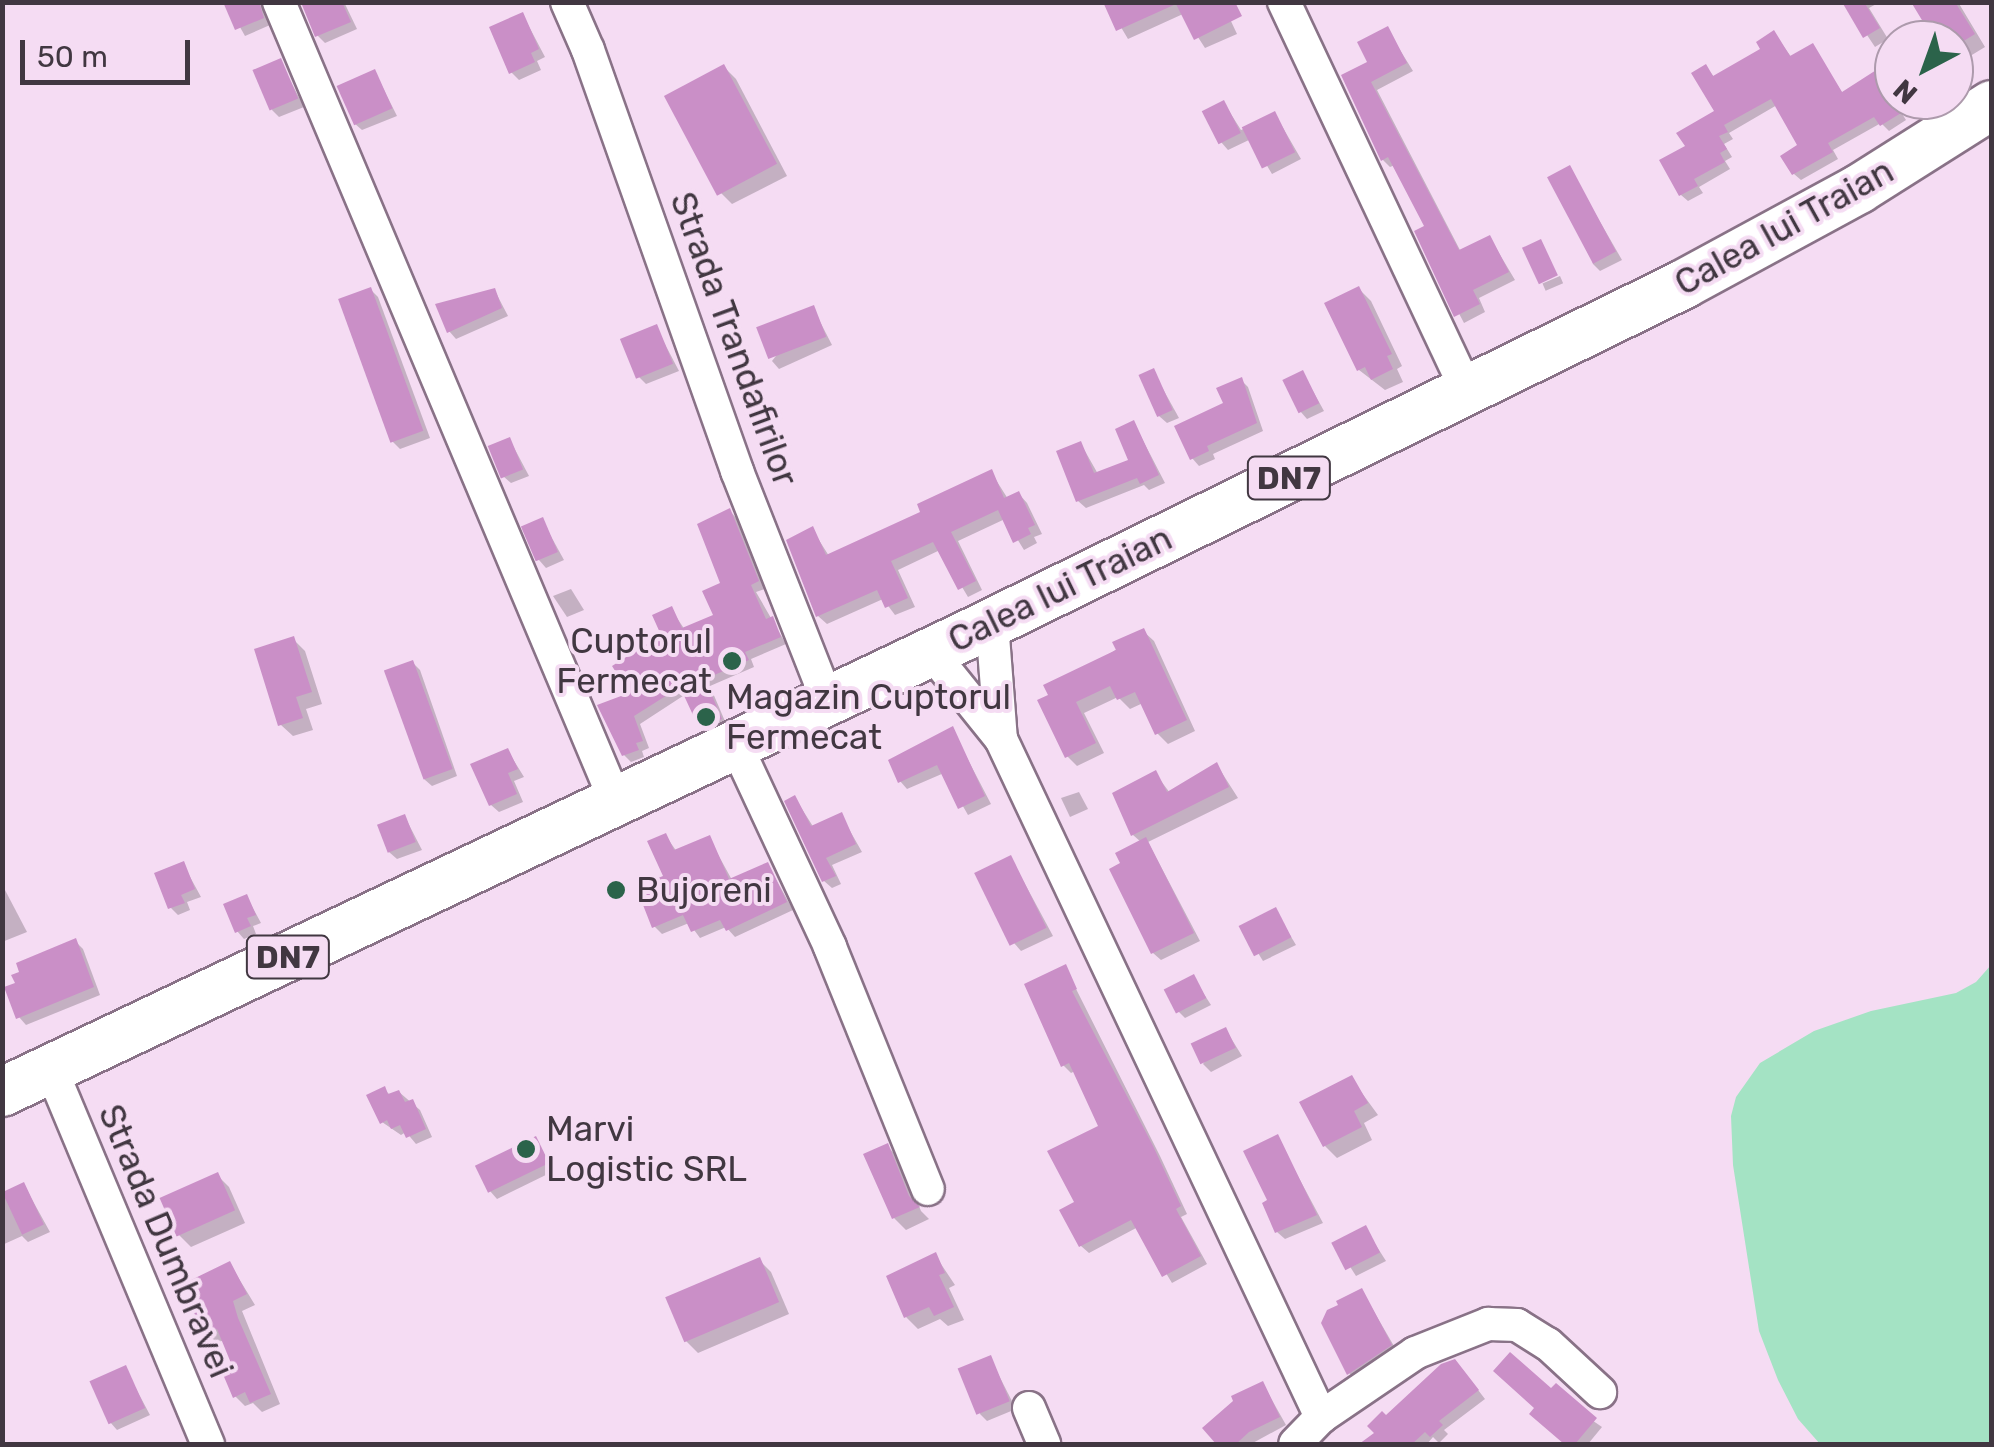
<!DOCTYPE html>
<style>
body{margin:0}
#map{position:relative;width:1994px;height:1447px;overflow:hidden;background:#f5dcf3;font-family:Rubik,sans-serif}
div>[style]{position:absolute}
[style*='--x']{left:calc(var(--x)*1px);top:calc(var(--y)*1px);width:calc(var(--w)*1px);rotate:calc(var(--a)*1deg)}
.green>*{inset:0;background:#a4e3c4}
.shadow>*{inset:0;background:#0003;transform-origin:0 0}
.building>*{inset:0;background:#ca8fc7;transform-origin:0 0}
.roads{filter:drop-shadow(2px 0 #897287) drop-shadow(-2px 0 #897287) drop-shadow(0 2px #897287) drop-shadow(0 -2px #897287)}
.minor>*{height:32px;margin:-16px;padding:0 16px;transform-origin:16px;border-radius:16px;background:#fff}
.highway>*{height:48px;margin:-24px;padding:0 24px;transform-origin:24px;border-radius:24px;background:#fff}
.dots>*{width:28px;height:28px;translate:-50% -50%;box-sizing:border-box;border:5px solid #f5dcf3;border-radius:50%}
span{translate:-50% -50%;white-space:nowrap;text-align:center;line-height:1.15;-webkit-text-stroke:8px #f5dcf3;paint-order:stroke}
.shield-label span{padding:2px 8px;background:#f5dcf3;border:2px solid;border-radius:8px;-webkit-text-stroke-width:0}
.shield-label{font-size:32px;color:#413741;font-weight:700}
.street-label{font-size:35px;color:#413741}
.poi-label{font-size:35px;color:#413741}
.right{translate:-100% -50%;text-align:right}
.left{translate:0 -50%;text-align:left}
.frame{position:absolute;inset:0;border:5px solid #413741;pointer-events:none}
.north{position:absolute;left:1874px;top:20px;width:100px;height:100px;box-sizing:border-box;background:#f5dcf3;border:2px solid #ad9aac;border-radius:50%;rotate:221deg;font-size:28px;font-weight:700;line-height:40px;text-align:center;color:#413741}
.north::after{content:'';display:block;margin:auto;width:35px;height:45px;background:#2b634a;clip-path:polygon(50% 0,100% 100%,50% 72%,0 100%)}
.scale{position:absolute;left:20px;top:40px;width:170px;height:45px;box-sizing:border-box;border:5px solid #413741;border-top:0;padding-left:12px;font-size:30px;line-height:35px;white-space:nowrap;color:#413741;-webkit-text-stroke:8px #f5dcf3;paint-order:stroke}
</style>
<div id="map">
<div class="green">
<div style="clip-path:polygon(1991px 965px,1991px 1444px,1820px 1444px,1798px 1419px,1778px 1380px,1759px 1331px,1733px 1165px,1731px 1116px,1736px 1097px,1760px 1063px,1814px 1031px,1871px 1011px,1956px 993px,1976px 982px)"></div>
</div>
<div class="shadow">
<div style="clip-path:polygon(226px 2px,263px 2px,270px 25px,245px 36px)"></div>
<div style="clip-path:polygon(314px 2px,344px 2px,357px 29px,325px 43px,318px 36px)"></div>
<div style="clip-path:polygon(1106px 2px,1222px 2px,1237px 34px,1205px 48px,1183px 14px,1128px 39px)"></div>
<div style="clip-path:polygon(1845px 2px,1880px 2px,1869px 8px,1888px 39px,1875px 47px)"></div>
<div style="clip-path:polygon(1914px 2px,1958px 2px,1985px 47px,1957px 64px,1954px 40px,1937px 40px)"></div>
<div style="clip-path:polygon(523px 15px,545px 57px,537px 61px,541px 70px,519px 80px,511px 72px)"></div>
<div style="clip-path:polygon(1387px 29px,1413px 71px,1377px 90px,1461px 252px,1490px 238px,1515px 280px,1479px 298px,1485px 312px,1464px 323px,1417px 233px,1427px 227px,1395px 165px,1390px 167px,1383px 160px,1344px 76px,1371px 63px)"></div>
<div style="clip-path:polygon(1774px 33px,1792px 58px,1812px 46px,1843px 94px,1884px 69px,1894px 81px,1894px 100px,1908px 103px,1899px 109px,1906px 120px,1889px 131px,1881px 123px,1833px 150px,1838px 159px,1801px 180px,1794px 174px,1800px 146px,1777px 105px,1729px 133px,1733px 139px,1724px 144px,1732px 157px,1725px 161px,1730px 169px,1699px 187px,1703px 193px,1688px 201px,1681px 195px,1688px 147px,1718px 112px,1706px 67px,1715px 78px,1764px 49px)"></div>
<div style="clip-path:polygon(280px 61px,304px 107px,279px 117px,272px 110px)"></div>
<div style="clip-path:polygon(724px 67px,736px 79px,787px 176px,732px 204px,720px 192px)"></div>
<div style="clip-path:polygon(375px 72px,397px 116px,362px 130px,354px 123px)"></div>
<div style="clip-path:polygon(1224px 103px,1241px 130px,1275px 114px,1301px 159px,1272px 174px,1251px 139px,1228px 150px,1221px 142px)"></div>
<div style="clip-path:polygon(1569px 168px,1622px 260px,1600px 271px,1593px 264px)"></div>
<div style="left:1560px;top:276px;width:8px;height:19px;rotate:67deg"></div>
<div style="clip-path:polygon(1359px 289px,1371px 301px,1402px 366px,1397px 369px,1403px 382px,1385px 390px,1359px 370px)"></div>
<div style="clip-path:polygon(371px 290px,378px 297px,430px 438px,400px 449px,393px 442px)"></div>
<div style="clip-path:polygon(495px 291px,508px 316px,456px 339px,449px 331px)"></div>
<div style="clip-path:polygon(813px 308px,832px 345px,779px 369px,772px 361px)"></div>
<div style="clip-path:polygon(656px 327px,679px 371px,646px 384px,639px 377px)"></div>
<div style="clip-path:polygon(1153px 371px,1179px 418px,1167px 423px,1159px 416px)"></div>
<div style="clip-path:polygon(1303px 373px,1324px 411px,1307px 419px,1300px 411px)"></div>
<div style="clip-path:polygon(1241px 380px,1248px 387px,1263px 431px,1213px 454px,1215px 459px,1199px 466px,1192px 458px)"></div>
<div style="clip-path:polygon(1134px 423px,1165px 483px,1149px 490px,1144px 485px,1086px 508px,1078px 501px,1081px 444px,1098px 474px,1132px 461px)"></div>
<div style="clip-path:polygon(510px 440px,529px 476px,511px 483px,503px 476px)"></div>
<div style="clip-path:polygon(991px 472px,1008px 499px,1019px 494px,1027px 503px,1042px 534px,1034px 537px,1037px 543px,1024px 550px,1005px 519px,958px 541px,982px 590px,968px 597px,940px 550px,898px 570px,915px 607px,895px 615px,883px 599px,827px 624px,818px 616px,812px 529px,829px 556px,924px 513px)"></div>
<div style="clip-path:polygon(730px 511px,737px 519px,765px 589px,756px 592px,786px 644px,751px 659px,754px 667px,710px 686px,727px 726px,708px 734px,686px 694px,640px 724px,649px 748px,642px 751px,644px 757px,631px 762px,624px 755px,632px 694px,665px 635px,671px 609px,685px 630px,716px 616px)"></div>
<div style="clip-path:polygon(542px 520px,564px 560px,546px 568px,539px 560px)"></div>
<div style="clip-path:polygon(571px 589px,584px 610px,567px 617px,553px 596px)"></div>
<div style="clip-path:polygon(1143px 631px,1154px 641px,1195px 731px,1168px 744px,1157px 733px,1143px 703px,1130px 709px,1118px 697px,1084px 713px,1104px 753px,1077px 766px,1067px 756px,1041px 701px)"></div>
<div style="clip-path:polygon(293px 639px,305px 651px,322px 704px,306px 709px,313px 730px,293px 736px,281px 725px)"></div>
<div style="clip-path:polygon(413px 663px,420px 670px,457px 776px,432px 786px,424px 779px)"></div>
<div style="clip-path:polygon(952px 729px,991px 804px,968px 815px,944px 773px,907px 789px,900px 781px)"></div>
<div style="clip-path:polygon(508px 751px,524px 777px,514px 781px,523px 802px,499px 812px,491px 805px)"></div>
<div style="clip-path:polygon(1217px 765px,1238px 798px,1148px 842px,1200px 941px,1161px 960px,1153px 953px,1123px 864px,1141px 842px,1133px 835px,1155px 773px,1170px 793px)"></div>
<div style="clip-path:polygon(1079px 792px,1088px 809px,1070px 817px,1061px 798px)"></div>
<div style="clip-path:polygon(795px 798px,814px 828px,841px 815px,862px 852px,832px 865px,841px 884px,832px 888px,824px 881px)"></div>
<div style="clip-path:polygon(405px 817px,422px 850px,397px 859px,389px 852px)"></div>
<div style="clip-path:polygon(666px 836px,677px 852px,709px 838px,732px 880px,768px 865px,793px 910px,735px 937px,726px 927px,700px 938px,689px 923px,662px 934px,654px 926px,666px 877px)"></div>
<div style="clip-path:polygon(1011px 858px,1053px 936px,1021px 951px,1014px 943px)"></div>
<div style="clip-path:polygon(183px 864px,201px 897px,187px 902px,190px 910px,178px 915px,171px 908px)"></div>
<div style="clip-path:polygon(5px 890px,27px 932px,2px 942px,2px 891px)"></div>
<div style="clip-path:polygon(247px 897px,261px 923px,253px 926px,256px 934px,244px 939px,237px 931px)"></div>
<div style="clip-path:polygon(1275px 910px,1296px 945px,1263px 961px,1242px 927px)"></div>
<div style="clip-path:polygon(75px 941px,83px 949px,100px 995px,26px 1025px,19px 1017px)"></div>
<div style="clip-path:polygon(1065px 967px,1160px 1156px,1187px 1214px,1181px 1217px,1207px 1264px,1172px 1283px,1138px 1227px,1089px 1253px,1081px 1246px,1077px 1203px,1102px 1127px,1075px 1071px,1071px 1073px,1063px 1065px)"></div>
<div style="clip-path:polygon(1193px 977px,1211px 1005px,1185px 1018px,1178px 1011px)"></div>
<div style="clip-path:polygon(1226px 1030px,1242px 1056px,1211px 1072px,1203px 1064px)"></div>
<div style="clip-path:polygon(1351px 1078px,1378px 1115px,1364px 1123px,1372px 1140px,1337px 1158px,1325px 1146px)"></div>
<div style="clip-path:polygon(384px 1089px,391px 1096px,399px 1092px,420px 1110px,432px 1137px,416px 1144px,406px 1132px,401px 1135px,382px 1122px)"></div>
<div style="clip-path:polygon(1277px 1137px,1323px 1223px,1285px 1239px,1277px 1232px,1270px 1202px)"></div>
<div style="clip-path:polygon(535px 1139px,554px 1171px,497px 1199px,490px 1191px)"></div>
<div style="clip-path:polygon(887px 1146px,899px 1158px,921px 1211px,929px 1219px,906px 1230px,894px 1218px)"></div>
<div style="clip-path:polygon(217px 1175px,229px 1187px,245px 1223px,191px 1247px,179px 1235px)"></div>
<div style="clip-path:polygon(24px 1185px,50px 1232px,28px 1242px,22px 1236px,2px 1245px,2px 1195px)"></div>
<div style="clip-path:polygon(1365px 1228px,1386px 1261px,1356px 1276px,1335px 1243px)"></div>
<div style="clip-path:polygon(935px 1255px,955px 1285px,949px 1288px,964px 1320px,948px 1326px,940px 1319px,918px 1329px,906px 1317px)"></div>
<div style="clip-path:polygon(759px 1260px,771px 1272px,789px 1314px,698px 1353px,686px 1341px)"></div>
<div style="clip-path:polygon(230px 1264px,255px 1305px,242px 1311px,280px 1404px,262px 1412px,253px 1403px,245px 1406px,235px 1396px,236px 1369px,224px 1340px,217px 1343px,207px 1333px,206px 1310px)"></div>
<div style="clip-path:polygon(1362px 1291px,1398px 1353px,1357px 1381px,1349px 1373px)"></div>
<div style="clip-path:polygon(990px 1358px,1016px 1409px,987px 1421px,980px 1414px)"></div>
<div style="clip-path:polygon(125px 1368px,150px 1415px,117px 1430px,110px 1422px)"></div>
<div style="clip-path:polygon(1462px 1369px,1485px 1399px,1444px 1430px,1448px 1434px,1439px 1443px,1433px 1437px,1427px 1444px,1362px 1444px,1377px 1433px,1386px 1418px)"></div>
<div style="clip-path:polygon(1263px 1384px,1286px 1425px,1251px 1444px,1220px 1444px,1205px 1429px)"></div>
<div style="clip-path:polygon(1551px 1392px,1602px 1427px,1588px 1444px,1566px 1444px,1540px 1422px)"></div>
</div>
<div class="building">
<div style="clip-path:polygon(223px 2px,259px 2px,264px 18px,235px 30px)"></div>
<div style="clip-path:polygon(308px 2px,342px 2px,351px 22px,315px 37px,302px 5px)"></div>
<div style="clip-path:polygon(1103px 2px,1235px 2px,1242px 16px,1194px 40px,1176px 4px,1116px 31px)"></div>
<div style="clip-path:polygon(1842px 2px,1864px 2px,1880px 28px,1863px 38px)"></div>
<div style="clip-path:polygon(1911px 2px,1955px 2px,1975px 34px,1954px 47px,1954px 40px,1934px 40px)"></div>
<div style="clip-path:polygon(523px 12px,539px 49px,531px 53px,535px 62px,509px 74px,489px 27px)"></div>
<div style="clip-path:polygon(1388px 26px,1407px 63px,1371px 82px,1459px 250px,1490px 235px,1509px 272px,1473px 290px,1480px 304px,1454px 317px,1414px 231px,1424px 226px,1388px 157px,1381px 161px,1341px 75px,1367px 62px,1357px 42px)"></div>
<div style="clip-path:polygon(1774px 30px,1790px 56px,1813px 43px,1842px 92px,1884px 65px,1894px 81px,1894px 101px,1901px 113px,1880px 126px,1874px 117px,1828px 143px,1833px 152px,1792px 175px,1780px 156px,1797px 145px,1771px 99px,1724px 125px,1728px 132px,1719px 136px,1727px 149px,1720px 153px,1725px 162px,1694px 179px,1698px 186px,1679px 196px,1659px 160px,1685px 146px,1676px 133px,1714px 111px,1691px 73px,1706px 64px,1713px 76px,1760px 49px,1756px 42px)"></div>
<div style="left:281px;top:58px;width:44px;height:31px;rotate:67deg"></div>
<div style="left:724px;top:64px;width:113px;height:68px;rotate:62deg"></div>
<div style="left:375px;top:69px;width:43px;height:42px;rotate:66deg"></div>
<div style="left:1224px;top:100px;width:37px;height:25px;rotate:63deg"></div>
<div style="left:1275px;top:111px;width:46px;height:37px;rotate:64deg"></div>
<div style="left:1570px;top:165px;width:98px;height:26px;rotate:62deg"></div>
<div style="left:1541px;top:239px;width:40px;height:21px;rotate:65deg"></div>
<div style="clip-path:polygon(1359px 286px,1392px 354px,1387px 356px,1393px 369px,1371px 380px,1365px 367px,1357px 371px,1324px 303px)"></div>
<div style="left:371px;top:287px;width:153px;height:35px;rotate:70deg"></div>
<div style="clip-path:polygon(495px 288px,502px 308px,447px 333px,435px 304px)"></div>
<div style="left:814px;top:305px;width:34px;height:62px;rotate:69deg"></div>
<div style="left:657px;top:324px;width:43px;height:40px;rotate:68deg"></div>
<div style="left:1154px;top:368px;width:46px;height:17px;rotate:66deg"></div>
<div style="left:1303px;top:370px;width:37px;height:23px;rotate:64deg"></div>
<div style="clip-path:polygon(1242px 377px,1257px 423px,1207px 446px,1209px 451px,1190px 460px,1174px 426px,1223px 403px,1216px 388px)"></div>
<div style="clip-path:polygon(1134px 420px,1159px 475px,1140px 484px,1137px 478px,1076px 502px,1056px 451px,1081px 441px,1094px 473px,1128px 460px,1115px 429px)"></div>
<div style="left:510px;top:437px;width:35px;height:24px;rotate:68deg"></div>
<div style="clip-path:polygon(992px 469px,1004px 498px,1019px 491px,1035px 525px,1028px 528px,1031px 534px,1013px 543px,998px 510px,951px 532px,976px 581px,958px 590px,933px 542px,891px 561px,908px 598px,885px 608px,877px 590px,816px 617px,786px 540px,813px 526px,826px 555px,920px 512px,917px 504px)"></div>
<div style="clip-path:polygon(730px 508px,759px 581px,751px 585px,766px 619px,773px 616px,781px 637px,745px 652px,749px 660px,705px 679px,722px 719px,699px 728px,680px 687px,634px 716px,643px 741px,636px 743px,639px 750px,622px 756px,597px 705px,629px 693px,612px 666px,661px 635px,652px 615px,672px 606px,682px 628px,713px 615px,702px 591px,720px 583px,697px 524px)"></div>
<div style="left:543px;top:517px;width:38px;height:24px;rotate:67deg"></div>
<div style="clip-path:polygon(1144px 628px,1187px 720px,1155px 735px,1135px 692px,1117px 700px,1110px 686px,1076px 702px,1096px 743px,1065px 758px,1037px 700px,1048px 695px,1043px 685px,1116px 650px,1112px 642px)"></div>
<div style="clip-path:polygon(294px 636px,312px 692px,296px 697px,303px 718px,278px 726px,254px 649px)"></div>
<div style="left:413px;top:660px;width:116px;height:31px;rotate:70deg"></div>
<div style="clip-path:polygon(953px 726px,985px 796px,958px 809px,937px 765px,898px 783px,888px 760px)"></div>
<div style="clip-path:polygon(508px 748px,518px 769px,508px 773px,517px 794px,489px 806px,470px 764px)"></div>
<div style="clip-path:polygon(1217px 762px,1229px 787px,1131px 836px,1112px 793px,1156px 770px,1167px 792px)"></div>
<div style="clip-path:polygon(795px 795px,811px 826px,842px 812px,856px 844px,826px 858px,836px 876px,822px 882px,784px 801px)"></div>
<div style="left:405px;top:814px;width:30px;height:30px;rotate:69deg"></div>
<div style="clip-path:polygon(666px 833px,674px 850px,710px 835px,729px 879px,768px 862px,787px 902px,726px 931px,720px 920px,691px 932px,683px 915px,652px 928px,636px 887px,663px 876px,647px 841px)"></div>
<div style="clip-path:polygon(1146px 837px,1194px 933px,1151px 954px,1109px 869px,1120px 863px,1115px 853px)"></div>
<div style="left:1011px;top:855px;width:81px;height:41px;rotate:64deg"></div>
<div style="clip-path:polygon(184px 861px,195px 889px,181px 895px,185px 903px,168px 909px,154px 873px)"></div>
<div style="clip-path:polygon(247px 894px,256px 915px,247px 918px,251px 926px,235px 933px,223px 904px)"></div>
<div style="left:1276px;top:907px;width:34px;height:42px;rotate:63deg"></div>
<div style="clip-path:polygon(76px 938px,94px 987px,16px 1019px,4px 987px,15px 983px,11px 975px,19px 972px,16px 963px)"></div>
<div style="clip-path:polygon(1066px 964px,1077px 989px,1072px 991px,1153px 1146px,1181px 1206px,1176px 1209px,1201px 1256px,1162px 1277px,1131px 1220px,1079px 1247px,1059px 1210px,1074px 1202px,1047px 1151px,1098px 1126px,1069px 1063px,1061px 1067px,1024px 984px)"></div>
<div style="left:1194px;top:974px;width:27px;height:34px;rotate:63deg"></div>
<div style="left:1226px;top:1027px;width:23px;height:39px;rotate:65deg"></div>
<div style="clip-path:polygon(1352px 1075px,1368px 1103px,1354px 1111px,1362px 1127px,1323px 1147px,1299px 1102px)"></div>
<div style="clip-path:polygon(385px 1086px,388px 1094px,399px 1090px,405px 1102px,413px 1099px,426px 1129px,406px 1138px,400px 1125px,391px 1129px,387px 1120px,380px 1124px,366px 1095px)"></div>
<div style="clip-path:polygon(1278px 1134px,1317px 1215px,1275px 1233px,1262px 1203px,1267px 1200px,1243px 1151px)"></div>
<div style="left:536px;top:1136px;width:30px;height:68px;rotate:64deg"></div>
<div style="clip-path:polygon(888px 1143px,909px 1196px,920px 1207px,892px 1219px,863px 1154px)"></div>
<div style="left:218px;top:1172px;width:42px;height:64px;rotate:66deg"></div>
<div style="left:24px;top:1182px;width:47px;height:24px;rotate:65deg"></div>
<div style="left:1366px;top:1225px;width:31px;height:39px;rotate:63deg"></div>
<div style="clip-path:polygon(936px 1252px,945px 1273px,939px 1275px,954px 1307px,934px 1316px,929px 1307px,904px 1318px,886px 1276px)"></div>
<div style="left:760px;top:1257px;width:49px;height:103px;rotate:67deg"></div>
<div style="clip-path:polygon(230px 1261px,247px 1294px,233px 1301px,238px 1318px,271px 1394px,250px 1403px,245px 1392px,233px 1398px,222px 1372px,233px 1368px,217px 1329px,205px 1335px,194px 1313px,203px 1309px,189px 1281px)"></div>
<div style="clip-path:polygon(1362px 1288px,1392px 1345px,1347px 1375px,1321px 1323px,1327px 1310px,1338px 1305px,1336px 1301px)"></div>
<div style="clip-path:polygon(1510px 1352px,1551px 1388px,1556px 1383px,1597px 1418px,1575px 1444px,1564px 1444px,1529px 1414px,1534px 1408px,1493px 1371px)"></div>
<div style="left:991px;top:1355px;width:50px;height:36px;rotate:68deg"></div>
<div style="clip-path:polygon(1455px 1359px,1479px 1390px,1439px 1421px,1443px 1425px,1430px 1437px,1425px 1432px,1412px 1444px,1359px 1444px,1374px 1433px,1367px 1426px,1382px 1411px,1386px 1415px,1441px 1364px)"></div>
<div style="left:126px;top:1365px;width:47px;height:40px;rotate:66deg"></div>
<div style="clip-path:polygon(1263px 1381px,1280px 1417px,1249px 1432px,1236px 1444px,1216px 1444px,1202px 1428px,1233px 1401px,1231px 1396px)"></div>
</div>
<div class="roads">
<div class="minor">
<div style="--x:279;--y:2;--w:868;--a:67.16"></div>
<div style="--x:567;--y:2;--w:52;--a:66.4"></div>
<div style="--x:588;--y:50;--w:447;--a:70.5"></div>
<div style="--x:737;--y:471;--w:248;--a:68.5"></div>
<div style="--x:1284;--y:2;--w:430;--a:64.8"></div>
<div style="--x:992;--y:623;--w:116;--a:85.6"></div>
<div style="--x:931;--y:652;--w:112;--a:51.2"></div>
<div style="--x:1001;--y:739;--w:750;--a:64.73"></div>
<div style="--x:1321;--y:1417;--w:37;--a:134"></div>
<div style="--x:736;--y:745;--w:223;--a:65"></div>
<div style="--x:830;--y:947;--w:261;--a:68"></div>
<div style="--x:51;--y:1069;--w:407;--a:67.3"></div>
<div style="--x:1029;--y:1408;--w:39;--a:67"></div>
<div style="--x:1321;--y:1417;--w:114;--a:-34.2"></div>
<div style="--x:1415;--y:1353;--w:79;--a:-21.7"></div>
<div style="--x:1488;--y:1324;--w:29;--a:2"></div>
<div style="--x:1517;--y:1325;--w:36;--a:32"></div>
<div style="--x:1548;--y:1344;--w:71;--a:42.7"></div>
</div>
<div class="highway">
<div style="--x:2;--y:1092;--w:1066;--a:-25.34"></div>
<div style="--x:965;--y:636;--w:801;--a:-26.08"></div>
<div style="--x:1684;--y:284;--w:199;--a:-28.5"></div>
<div style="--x:1859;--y:189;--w:157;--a:-32.3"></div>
</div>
</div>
<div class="dots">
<div style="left:732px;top:661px;background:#2b634a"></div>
<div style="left:706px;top:717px;background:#2b634a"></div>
<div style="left:616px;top:890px;background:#2b634a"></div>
<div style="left:526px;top:1149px;background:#2b634a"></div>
</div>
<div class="shield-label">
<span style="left:1289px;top:478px">DN7</span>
<span style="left:288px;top:957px">DN7</span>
</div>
<div class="street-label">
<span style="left:1784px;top:227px;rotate:-29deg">Calea lui Traian</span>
<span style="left:734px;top:339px;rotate:70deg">Strada Trandafirilor</span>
<span style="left:1060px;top:589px;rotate:-26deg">Calea lui Traian</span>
<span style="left:166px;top:1241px;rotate:67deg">Strada Dumbravei</span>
</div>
<div class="poi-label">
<span class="right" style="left:712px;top:661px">Cuptorul<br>Fermecat</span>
<span class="left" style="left:726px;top:717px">Magazin Cuptorul<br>Fermecat</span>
<span class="left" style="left:636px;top:890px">Bujoreni</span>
<span class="left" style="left:546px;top:1149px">Marvi<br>Logistic SRL</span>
</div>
<div class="frame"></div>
<div class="north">N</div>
<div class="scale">50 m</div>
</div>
